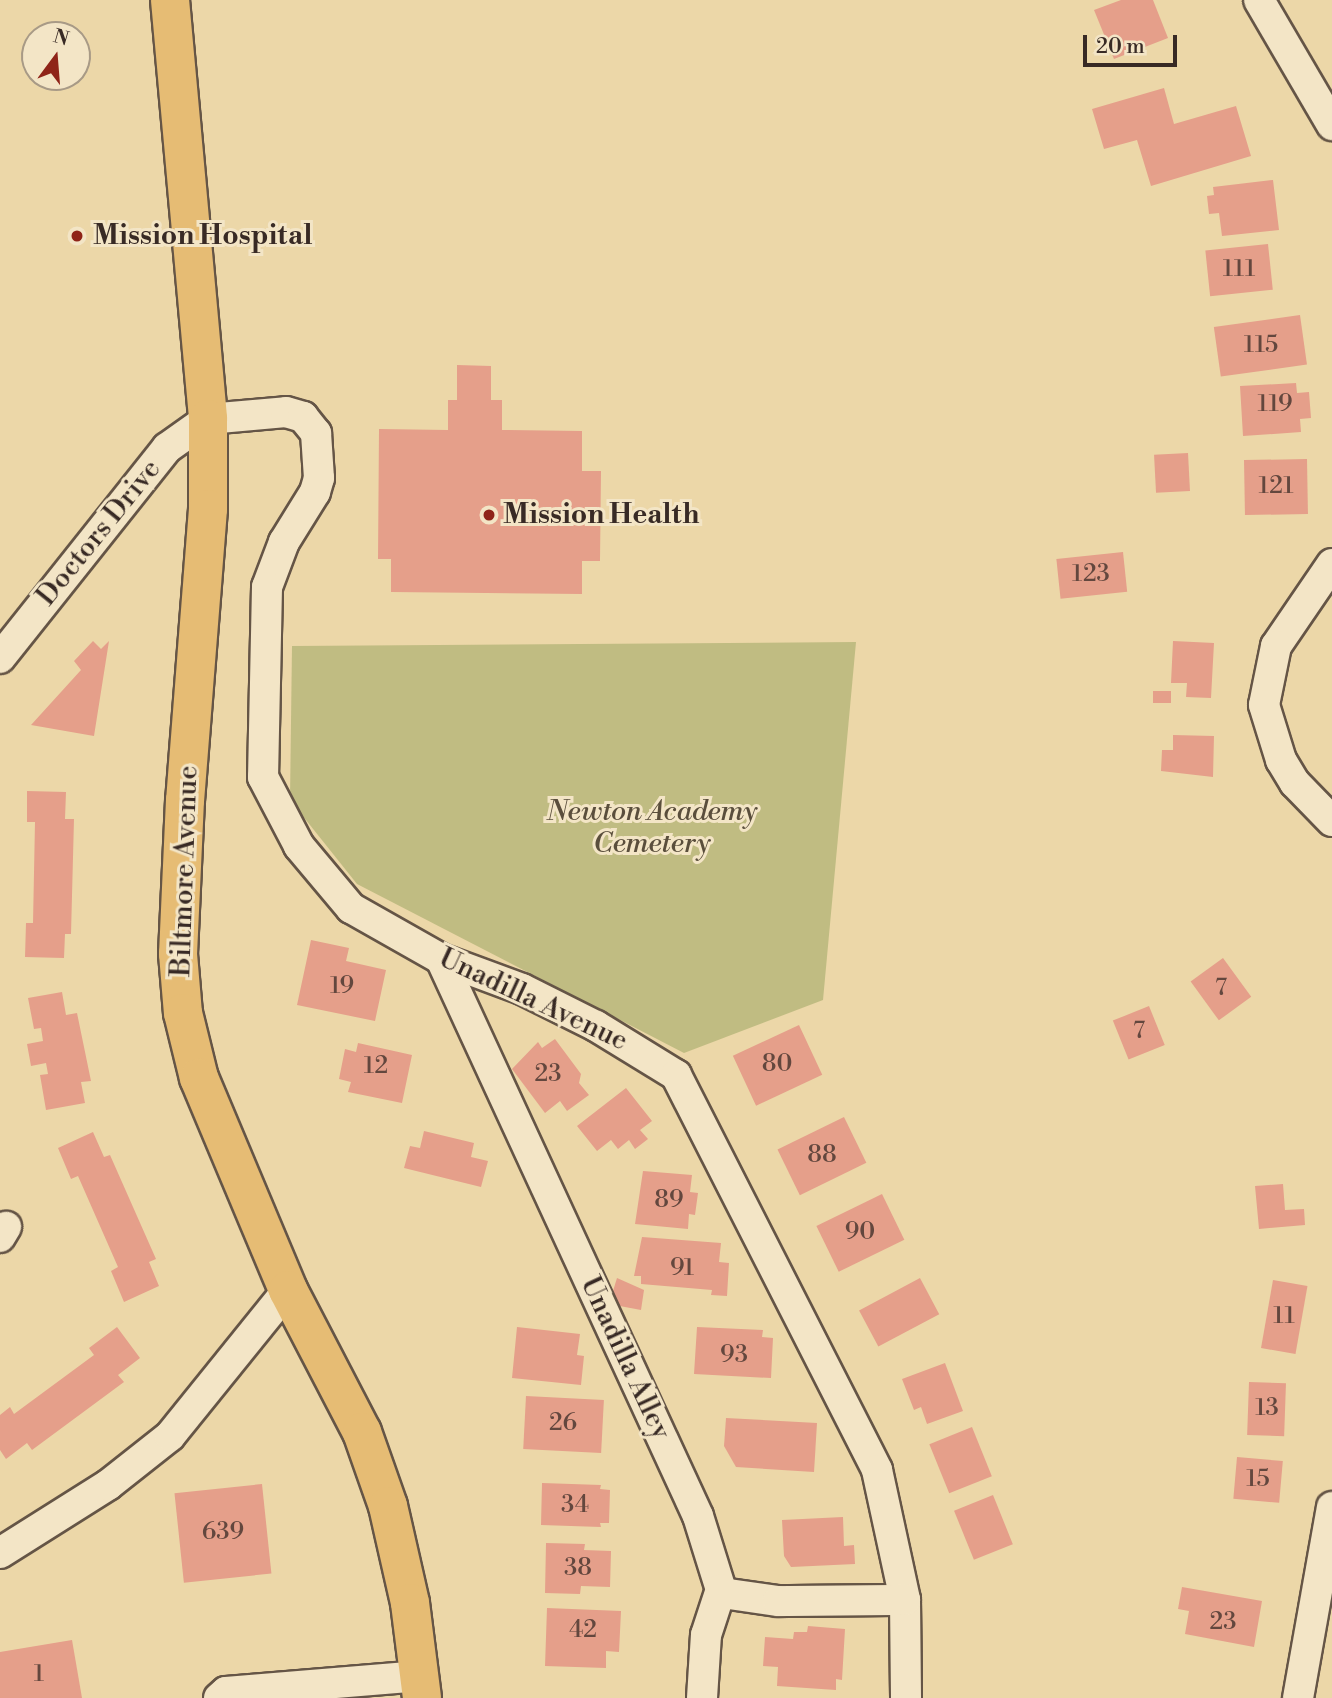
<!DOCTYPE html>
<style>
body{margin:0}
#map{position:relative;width:1332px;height:1698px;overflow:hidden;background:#ecd7a8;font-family:"Libre Bodoni",serif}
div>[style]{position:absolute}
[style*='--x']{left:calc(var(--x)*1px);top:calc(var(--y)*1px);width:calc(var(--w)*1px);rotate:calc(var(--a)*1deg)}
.green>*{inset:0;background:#c0bc82}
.building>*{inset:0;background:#e59f8a;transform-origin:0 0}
.roads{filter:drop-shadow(2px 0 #655546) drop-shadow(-2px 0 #655546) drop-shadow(0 2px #655546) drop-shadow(0 -2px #655546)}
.minor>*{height:30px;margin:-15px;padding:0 15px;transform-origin:15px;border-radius:15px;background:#f3e5c6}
.major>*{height:38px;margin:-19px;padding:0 19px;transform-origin:19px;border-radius:19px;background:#e6bc74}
.dots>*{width:19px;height:19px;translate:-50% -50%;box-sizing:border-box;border:4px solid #f3e5c6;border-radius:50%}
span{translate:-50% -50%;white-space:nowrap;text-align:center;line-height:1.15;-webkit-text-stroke:6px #f3e5c6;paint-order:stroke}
.number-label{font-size:24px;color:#63473e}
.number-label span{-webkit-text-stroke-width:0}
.poi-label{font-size:28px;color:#382a25;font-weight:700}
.left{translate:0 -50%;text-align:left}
.street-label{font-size:28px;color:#382a25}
.park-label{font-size:28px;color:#5a4e3c;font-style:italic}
.north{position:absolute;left:21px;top:21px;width:70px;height:70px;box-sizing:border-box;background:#f3e5c6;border:2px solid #a89a86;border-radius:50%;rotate:16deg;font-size:19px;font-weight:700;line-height:28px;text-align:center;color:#382a25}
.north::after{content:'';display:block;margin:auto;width:24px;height:32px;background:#8f2418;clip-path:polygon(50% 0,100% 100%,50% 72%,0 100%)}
.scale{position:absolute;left:1083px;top:35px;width:94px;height:32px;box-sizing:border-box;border:4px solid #382a25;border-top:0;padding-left:9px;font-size:21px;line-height:24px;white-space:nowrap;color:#382a25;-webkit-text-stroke:5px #f3e5c6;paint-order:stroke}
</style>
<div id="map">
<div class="green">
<div style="clip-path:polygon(856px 642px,823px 1000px,684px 1053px,357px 884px,290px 800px,292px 646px)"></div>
</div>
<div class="building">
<div style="clip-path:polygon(1121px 0,1153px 0,1168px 38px,1114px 59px,1094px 10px)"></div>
<div style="clip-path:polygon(1164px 88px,1174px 124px,1236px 106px,1251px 156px,1151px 186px,1137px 140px,1104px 149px,1092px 109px)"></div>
<div style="clip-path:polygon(1273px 180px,1279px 230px,1222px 236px,1219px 213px,1209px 214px,1207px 196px,1214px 195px,1213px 187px)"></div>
<div style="left:1268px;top:244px;width:46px;height:63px;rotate:84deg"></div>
<div style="left:1300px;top:315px;width:50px;height:87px;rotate:82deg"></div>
<div style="clip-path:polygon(457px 365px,491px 366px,491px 400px,502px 400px,502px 430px,582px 431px,582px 471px,601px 471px,600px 561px,582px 561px,582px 594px,391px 592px,391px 559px,378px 559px,379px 429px,448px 430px,448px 400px,457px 400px)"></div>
<div style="clip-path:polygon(1296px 383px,1297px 393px,1309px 392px,1311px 418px,1300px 419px,1301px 432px,1243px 436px,1240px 386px)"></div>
<div style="left:1188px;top:453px;width:38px;height:34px;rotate:87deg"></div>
<div style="left:1307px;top:459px;width:55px;height:63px;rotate:89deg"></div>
<div style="left:1123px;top:552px;width:40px;height:67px;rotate:84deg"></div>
<div style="clip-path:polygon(93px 641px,101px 649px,109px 641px,94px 736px,31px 725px,81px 670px,74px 661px)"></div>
<div style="clip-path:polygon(1173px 641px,1214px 643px,1211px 698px,1186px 697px,1187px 683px,1171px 683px)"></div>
<div style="left:1153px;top:691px;width:18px;height:12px"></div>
<div style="clip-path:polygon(1173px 735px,1214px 736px,1213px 777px,1161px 771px,1162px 750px,1173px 750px)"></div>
<div style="clip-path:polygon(27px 791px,66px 792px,65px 819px,74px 819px,71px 934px,65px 934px,64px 958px,25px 957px,26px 923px,33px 923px,35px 822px,27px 822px)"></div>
<div style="clip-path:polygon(311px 940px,349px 948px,346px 961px,386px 970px,375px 1021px,297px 1005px)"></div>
<div style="left:1223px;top:958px;width:48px;height:40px;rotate:54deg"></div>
<div style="clip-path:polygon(62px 992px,66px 1015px,77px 1013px,91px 1081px,81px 1082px,85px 1103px,46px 1110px,40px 1075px,48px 1074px,46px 1063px,31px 1066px,27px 1044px,43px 1041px,41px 1028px,34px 1029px,28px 998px)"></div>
<div style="left:1149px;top:1006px;width:42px;height:39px;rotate:68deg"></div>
<div style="left:799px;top:1025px;width:55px;height:73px;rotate:65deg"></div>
<div style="clip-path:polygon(555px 1039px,581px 1074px,579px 1083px,589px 1095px,567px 1111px,560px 1101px,545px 1113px,512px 1069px,538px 1042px,542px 1048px)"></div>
<div style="clip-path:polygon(358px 1043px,412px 1055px,402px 1103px,348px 1092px,351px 1082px,339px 1079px,345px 1049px,356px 1052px)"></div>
<div style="clip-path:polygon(626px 1088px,652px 1121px,640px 1130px,648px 1139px,635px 1149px,629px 1140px,618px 1149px,611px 1140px,597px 1151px,577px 1126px)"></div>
<div style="left:844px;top:1117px;width:51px;height:74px;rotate:64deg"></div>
<div style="clip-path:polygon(424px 1131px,474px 1143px,471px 1157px,488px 1161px,481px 1187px,404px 1168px,410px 1146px,420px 1148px)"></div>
<div style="clip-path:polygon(93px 1132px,104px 1157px,110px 1155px,156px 1259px,149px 1262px,159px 1286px,124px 1302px,111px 1271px,118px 1267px,78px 1176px,71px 1179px,58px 1148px)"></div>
<div style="clip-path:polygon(643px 1171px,692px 1175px,690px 1192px,698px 1193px,695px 1215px,689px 1214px,688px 1229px,635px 1224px)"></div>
<div style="clip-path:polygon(1283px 1184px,1285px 1210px,1304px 1209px,1305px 1225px,1259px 1229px,1255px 1186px)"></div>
<div style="left:882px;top:1194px;width:51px;height:73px;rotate:64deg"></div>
<div style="clip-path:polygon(642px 1237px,721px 1243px,719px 1262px,729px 1263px,727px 1296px,711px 1295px,712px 1290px,641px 1284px,641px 1276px,634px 1276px)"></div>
<div style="clip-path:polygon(617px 1278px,644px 1290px,641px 1310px,609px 1304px)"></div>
<div style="left:920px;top:1278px;width:41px;height:69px;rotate:62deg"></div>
<div style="left:1273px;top:1280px;width:35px;height:69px;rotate:10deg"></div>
<div style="clip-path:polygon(117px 1327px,140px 1358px,118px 1375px,124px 1382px,32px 1450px,27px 1443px,6px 1459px,0 1450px,0 1415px,10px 1407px,14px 1414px,94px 1355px,89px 1348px)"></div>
<div style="clip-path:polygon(517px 1327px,580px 1334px,577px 1355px,584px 1356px,581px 1385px,512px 1378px)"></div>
<div style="clip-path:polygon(697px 1327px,763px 1330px,762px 1337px,773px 1338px,771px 1378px,694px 1374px)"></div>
<div style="clip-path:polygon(945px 1363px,963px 1411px,927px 1424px,921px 1407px,914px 1410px,902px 1379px)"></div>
<div style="left:1249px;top:1382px;width:37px;height:53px;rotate:2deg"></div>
<div style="left:526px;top:1396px;width:78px;height:53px;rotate:3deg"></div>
<div style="clip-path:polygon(726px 1418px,817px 1423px,814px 1472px,736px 1467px,724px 1446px)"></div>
<div style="left:972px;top:1427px;width:53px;height:46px;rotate:68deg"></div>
<div style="left:1237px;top:1457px;width:46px;height:42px;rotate:5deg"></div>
<div style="clip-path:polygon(542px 1483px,601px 1485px,600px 1489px,610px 1490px,609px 1523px,600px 1523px,601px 1527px,541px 1525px)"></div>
<div style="left:262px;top:1484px;width:90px;height:88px;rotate:84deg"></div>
<div style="left:993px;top:1495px;width:53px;height:42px;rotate:68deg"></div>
<div style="clip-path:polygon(843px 1517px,844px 1546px,854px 1545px,855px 1564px,791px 1567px,784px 1556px,782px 1520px)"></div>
<div style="clip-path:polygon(546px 1543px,585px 1544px,584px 1550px,611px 1551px,610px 1587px,581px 1586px,580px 1594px,545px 1593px)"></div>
<div style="clip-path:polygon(1182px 1587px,1262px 1601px,1254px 1647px,1185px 1634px,1189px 1611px,1178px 1609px)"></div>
<div style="clip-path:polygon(547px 1608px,621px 1611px,619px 1652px,606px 1651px,606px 1668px,545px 1666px)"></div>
<div style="clip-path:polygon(808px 1626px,845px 1629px,842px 1680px,836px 1679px,836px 1690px,777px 1686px,778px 1667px,763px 1666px,765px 1637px,793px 1639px,794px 1632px,807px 1632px)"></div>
<div style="clip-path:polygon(72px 1640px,82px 1698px,0 1698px,0 1652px)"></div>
</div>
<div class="roads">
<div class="minor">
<div style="--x:1259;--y:0;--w:145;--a:59.7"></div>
<div style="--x:1332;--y:564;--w:99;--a:124.3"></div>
<div style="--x:1276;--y:646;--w:60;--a:101.5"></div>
<div style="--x:1264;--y:705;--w:58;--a:72.8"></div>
<div style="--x:1281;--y:760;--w:27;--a:59"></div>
<div style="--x:1295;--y:783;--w:53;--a:45.8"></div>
<div style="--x:0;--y:658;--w:268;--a:-51.5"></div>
<div style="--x:167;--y:448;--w:50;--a:-35.3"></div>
<div style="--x:208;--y:419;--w:78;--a:-5.1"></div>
<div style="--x:286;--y:412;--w:18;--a:16"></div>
<div style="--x:303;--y:417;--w:21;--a:51"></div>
<div style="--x:316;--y:433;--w:45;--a:86.2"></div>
<div style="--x:319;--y:478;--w:15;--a:106"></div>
<div style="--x:315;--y:492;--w:59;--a:121.8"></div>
<div style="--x:284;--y:542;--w:48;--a:110.7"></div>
<div style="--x:267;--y:587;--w:190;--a:91.2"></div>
<div style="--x:263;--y:777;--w:78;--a:62.4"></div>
<div style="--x:299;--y:846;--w:81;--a:50"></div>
<div style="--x:351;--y:908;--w:103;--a:29.5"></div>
<div style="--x:441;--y:959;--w:86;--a:20.3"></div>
<div style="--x:522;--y:989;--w:83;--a:26.6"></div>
<div style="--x:596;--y:1026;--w:94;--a:31.5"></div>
<div style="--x:676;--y:1075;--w:443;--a:63"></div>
<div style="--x:877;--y:1470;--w:133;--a:77.8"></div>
<div style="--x:905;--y:1600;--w:98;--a:89.4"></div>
<div style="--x:441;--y:959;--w:613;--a:65.23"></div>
<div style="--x:698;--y:1516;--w:81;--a:72.7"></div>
<div style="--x:722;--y:1593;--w:57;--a:8.1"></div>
<div style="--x:778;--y:1601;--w:127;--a:-0.5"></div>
<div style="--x:0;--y:1237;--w:12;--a:-59"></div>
<div style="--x:0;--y:1553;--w:128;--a:-32.2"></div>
<div style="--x:108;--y:1485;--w:79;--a:-38.3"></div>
<div style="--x:170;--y:1436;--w:188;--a:-51.1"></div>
<div style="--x:219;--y:1698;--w:9;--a:-41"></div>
<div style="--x:226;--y:1692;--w:195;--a:-4.7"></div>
<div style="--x:702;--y:1698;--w:63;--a:-86.4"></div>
<div style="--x:706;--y:1635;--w:48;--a:-71.9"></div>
<div style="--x:1298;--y:1698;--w:194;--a:-79.9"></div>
</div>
<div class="major">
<div style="--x:170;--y:0;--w:421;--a:84.8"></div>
<div style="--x:208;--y:419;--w:90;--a:90"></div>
<div style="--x:208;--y:509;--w:292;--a:94.5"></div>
<div style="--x:185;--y:800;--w:154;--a:92.6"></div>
<div style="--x:178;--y:954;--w:59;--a:85.2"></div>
<div style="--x:183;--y:1013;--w:67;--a:76.2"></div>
<div style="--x:199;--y:1078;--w:230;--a:67.2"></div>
<div style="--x:288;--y:1290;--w:160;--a:62.5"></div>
<div style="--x:362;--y:1432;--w:78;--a:70.6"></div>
<div style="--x:388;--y:1506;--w:99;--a:77.2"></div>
<div style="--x:410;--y:1603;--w:96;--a:82.8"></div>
</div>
</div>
<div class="dots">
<div style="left:77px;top:236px;background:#8f2418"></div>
<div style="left:489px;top:515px;background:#8f2418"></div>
</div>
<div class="number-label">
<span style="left:1239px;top:270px">111</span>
<span style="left:1261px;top:346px">115</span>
<span style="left:1275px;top:405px">119</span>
<span style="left:1276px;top:487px">121</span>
<span style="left:1091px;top:575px">123</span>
<span style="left:342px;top:987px">19</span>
<span style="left:1221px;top:989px">7</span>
<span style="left:1139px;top:1032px">7</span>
<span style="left:777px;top:1065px">80</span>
<span style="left:376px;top:1067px">12</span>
<span style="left:548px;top:1075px">23</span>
<span style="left:822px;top:1156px">88</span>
<span style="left:669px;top:1201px">89</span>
<span style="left:860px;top:1233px">90</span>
<span style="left:682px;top:1269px">91</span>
<span style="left:1284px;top:1317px">11</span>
<span style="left:734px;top:1356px">93</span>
<span style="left:1267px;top:1409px">13</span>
<span style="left:563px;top:1424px">26</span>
<span style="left:1258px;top:1480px">15</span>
<span style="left:575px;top:1506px">34</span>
<span style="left:223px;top:1533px">639</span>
<span style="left:578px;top:1569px">38</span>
<span style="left:1223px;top:1623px">23</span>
<span style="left:583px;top:1631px">42</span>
<span style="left:39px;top:1675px">1</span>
</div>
<div class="poi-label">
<span class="left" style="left:93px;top:236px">Mission Hospital</span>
<span class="left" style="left:503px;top:515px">Mission Health</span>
</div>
<div class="street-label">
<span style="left:99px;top:533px;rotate:-51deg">Doctors Drive</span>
<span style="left:185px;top:871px;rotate:-88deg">Biltmore Avenue</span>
<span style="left:533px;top:1000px;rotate:25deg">Unadilla Avenue</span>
<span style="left:625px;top:1358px;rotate:65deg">Unadilla Alley</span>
</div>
<div class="park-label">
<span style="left:652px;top:828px">Newton Academy<br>Cemetery</span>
</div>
<div class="north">N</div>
<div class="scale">20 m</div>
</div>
